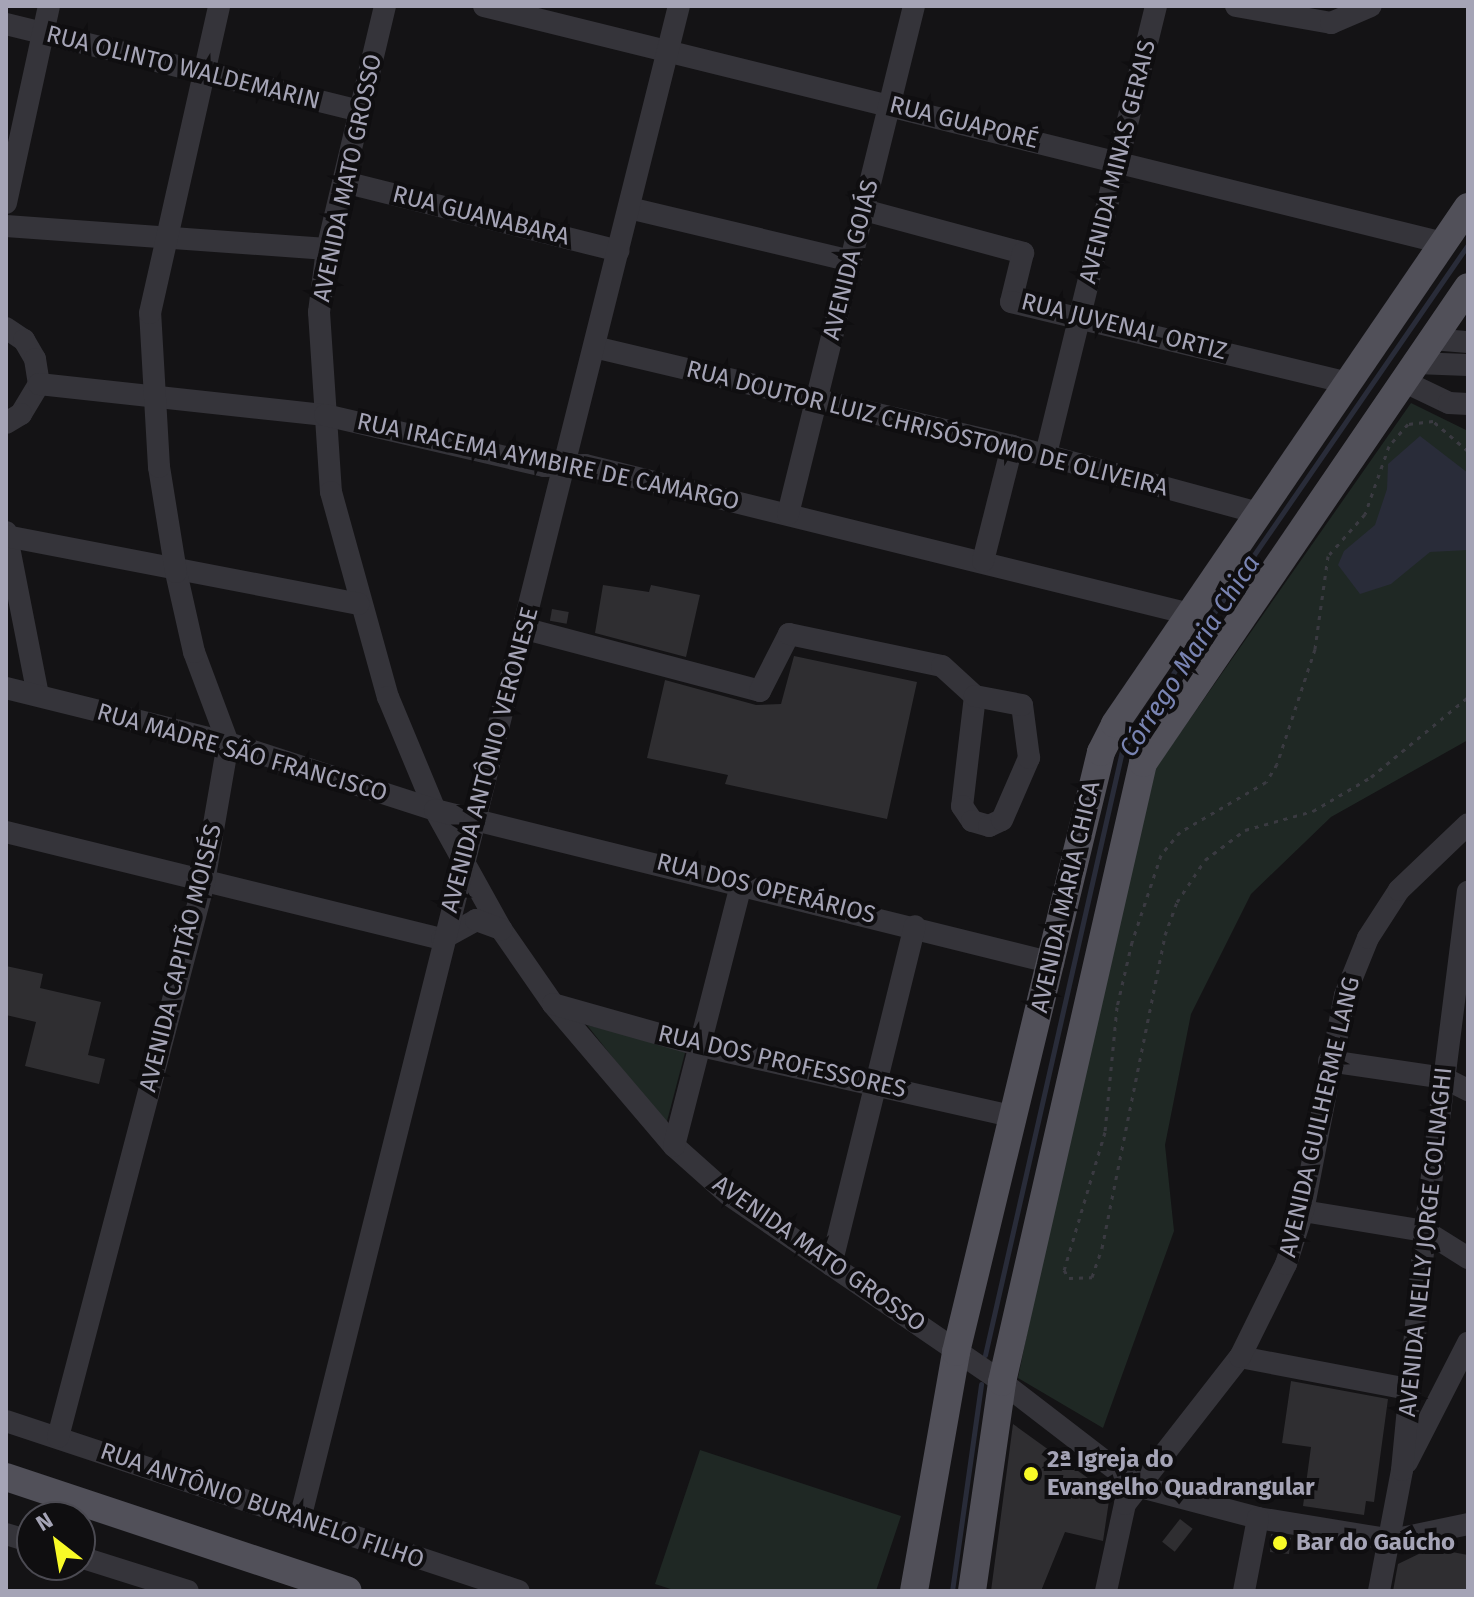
<!DOCTYPE html>
<meta charset="utf-8">
<style>
body{margin:0}
#map{position:relative;width:1474px;height:1597px;overflow:hidden;background:#141315;font-family:"Fira Sans",sans-serif}
div>[style]{position:absolute}
[style*='--x']{left:calc(var(--x)*1px);top:calc(var(--y)*1px);width:calc(var(--w)*1px);rotate:calc(var(--a)*1deg)}
.green>*{inset:0;background:#1f2824}
.water>*{inset:0;background:#292c39}
.stream>*{height:5px;margin:-2.5px;padding:0 2.5px;transform-origin:2.5px;border-radius:2.5px;background:#292c39}
.building>*{inset:0;background:#2f2e31;transform-origin:0 0}
.path>*{height:3px;margin-top:-1.5px;transform-origin:0;background:repeating-linear-gradient(90deg,#3a3a41 0 4px,transparent 0 10px)}
.minor>*{height:22px;margin:-11px;padding:0 11px;transform-origin:11px;border-radius:11px;background:#35343a}
.major>*{height:28px;margin:-14px;padding:0 14px;transform-origin:14px;border-radius:14px;background:#515059}
.dots>*{width:22px;height:22px;translate:-50% -50%;box-sizing:border-box;border:4px solid #0f0e10;border-radius:50%}
span{translate:-50% -50%;white-space:nowrap;text-align:center;line-height:1.15;-webkit-text-stroke:8px #0f0e10;paint-order:stroke}
.street-label{font-size:24px;color:#a5a4b6}
.poi-label{font-size:24px;color:#a5a4b6;font-weight:700}
.left{translate:0 -50%;text-align:left}
.water-label{font-size:26px;color:#7984b3;font-style:italic}
.frame{position:absolute;inset:0;border:8px solid #a5a4b6;pointer-events:none}
.north{position:absolute;left:16px;top:1501px;width:80px;height:80px;box-sizing:border-box;background:#0f0e10;border:2px solid #4b4a52;border-radius:50%;rotate:329deg;font-size:22px;font-weight:700;line-height:32px;text-align:center;color:#a5a4b6}
.north::after{content:'';display:block;margin:auto;width:28px;height:36px;background:#f8fa27;clip-path:polygon(50% 0,100% 100%,50% 72%,0 100%)}
</style>
<div id="map">
<div class="green">
<div style="clip-path:polygon(1411px 403px,1468px 431px,1468px 740px,1331px 817px,1251px 894px,1191px 1014px,1165px 1145px,1174px 1231px,1103px 1428px,1018px 1378px,1064px 1151px,1155px 769px)"></div>
<div style="clip-path:polygon(587px 1025px,686px 1049px,666px 1125px)"></div>
<div style="clip-path:polygon(700px 1450px,901px 1516px,876px 1591px,677px 1591px,655px 1584px)"></div>
</div>
<div class="water">
<div style="clip-path:polygon(1420px 436px,1468px 473px,1468px 550px,1430px 552px,1391px 584px,1360px 594px,1338px 565px,1344px 551px,1375px 525px,1387px 489px,1388px 464px)"></div>
</div>
<div class="stream">
<div style="--x:1209;--y:620;--w:457;--a:-55.4"></div>
<div style="--x:985;--y:1355;--w:619;--a:-77.22"></div>
<div style="--x:1122;--y:751;--w:144;--a:-56.6"></div>
<div style="--x:952;--y:1591;--w:209;--a:-82"></div>
</div>
<div class="building">
<div style="clip-path:polygon(603px 585px,649px 592px,651px 585px,700px 595px,686px 657px,595px 633px)"></div>
<div style="left:552px;top:609px;width:17px;height:12px;rotate:10deg"></div>
<div style="clip-path:polygon(794px 656px,917px 682px,887px 819px,725px 784px,728px 775px,647px 758px,665px 680px,756px 705px,781px 704px)"></div>
<div style="clip-path:polygon(6px 966px,43px 974px,40px 988px,101px 1002px,88px 1055px,105px 1059px,99px 1084px,25px 1066px,36px 1022px,6px 1015px)"></div>
<div style="clip-path:polygon(1291px 1381px,1388px 1399px,1374px 1502px,1366px 1501px,1364px 1515px,1303px 1506px,1311px 1447px,1282px 1443px)"></div>
<div style="clip-path:polygon(1013px 1424px,1110px 1494px,1103px 1541px,1065px 1532px,1041px 1591px,991px 1591px)"></div>
<div style="left:1180px;top:1519px;width:16px;height:29px;rotate:38deg"></div>
<div style="clip-path:polygon(1271px 1534px,1291px 1538px,1289px 1554px,1270px 1552px)"></div>
<div style="clip-path:polygon(1431px 1548px,1468px 1555px,1468px 1591px,1393px 1591px,1398px 1564px)"></div>
</div>
<div class="path">
<div style="--x:1468;--y:451;--w:46;--a:-139.4"></div>
<div style="--x:1433;--y:421;--w:25;--a:173"></div>
<div style="--x:1408;--y:424;--w:29;--a:131"></div>
<div style="--x:1389;--y:446;--w:72;--a:109.4"></div>
<div style="--x:1365;--y:514;--w:56;--a:131.4"></div>
<div style="--x:1328;--y:556;--w:94;--a:98"></div>
<div style="--x:1315;--y:649;--w:121;--a:108.3"></div>
<div style="--x:1277;--y:764;--w:21;--a:121"></div>
<div style="--x:1266;--y:782;--w:99;--a:149.8"></div>
<div style="--x:1180;--y:832;--w:30;--a:130"></div>
<div style="--x:1161;--y:855;--w:92;--a:108.4"></div>
<div style="--x:1132;--y:942;--w:67;--a:103"></div>
<div style="--x:1117;--y:1007;--w:126;--a:95.5"></div>
<div style="--x:1105;--y:1132;--w:144;--a:106.5"></div>
<div style="--x:1064;--y:1270;--w:9;--a:58"></div>
<div style="--x:1069;--y:1278;--w:23;--a:-2"></div>
<div style="--x:1092;--y:1277;--w:31;--a:-71"></div>
<div style="--x:1102;--y:1248;--w:319;--a:-78.6"></div>
<div style="--x:1165;--y:935;--w:35;--a:-70"></div>
<div style="--x:1177;--y:902;--w:50;--a:-56.3"></div>
<div style="--x:1205;--y:860;--w:50;--a:-36.9"></div>
<div style="--x:1245;--y:830;--w:71;--a:-15.6"></div>
<div style="--x:1313;--y:811;--w:67;--a:-30.4"></div>
<div style="--x:1371;--y:777;--w:126;--a:-39.5"></div>
</div>
<div class="minor">
<div style="--x:385;--y:6;--w:250;--a:103.4"></div>
<div style="--x:327;--y:249;--w:64;--a:97.2"></div>
<div style="--x:319;--y:312;--w:180;--a:86.2"></div>
<div style="--x:331;--y:492;--w:213;--a:74.5"></div>
<div style="--x:388;--y:697;--w:122;--a:67.4"></div>
<div style="--x:435;--y:810;--w:136;--a:61"></div>
<div style="--x:501;--y:929;--w:91;--a:55.3"></div>
<div style="--x:553;--y:1004;--w:187;--a:49.6"></div>
<div style="--x:674;--y:1146;--w:74;--a:41.7"></div>
<div style="--x:729;--y:1195;--w:331;--a:34.4"></div>
<div style="--x:1002;--y:1382;--w:170;--a:37.6"></div>
<div style="--x:1137;--y:1486;--w:125;--a:14.8"></div>
<div style="--x:1258;--y:1518;--w:136;--a:9.3"></div>
<div style="--x:1392;--y:1540;--w:78;--a:-11.9"></div>
<div style="--x:484;--y:6;--w:988;--a:13.88"></div>
<div style="--x:1236;--y:6;--w:97;--a:10.1"></div>
<div style="--x:1331;--y:23;--w:43;--a:-23"></div>
<div style="--x:6;--y:24;--w:365;--a:13.8"></div>
<div style="--x:344;--y:182;--w:283;--a:14.1"></div>
<div style="--x:6;--y:203;--w:202;--a:-77.7"></div>
<div style="--x:629;--y:208;--w:228;--a:13.4"></div>
<div style="--x:864;--y:210;--w:165;--a:15.1"></div>
<div style="--x:1023;--y:253;--w:50;--a:103.8"></div>
<div style="--x:1011;--y:302;--w:347;--a:13.5"></div>
<div style="--x:6;--y:226;--w:322;--a:4.1"></div>
<div style="--x:6;--y:328;--w:22;--a:34"></div>
<div style="--x:24;--y:340;--w:22;--a:60"></div>
<div style="--x:35;--y:359;--w:25;--a:81"></div>
<div style="--x:39;--y:384;--w:35;--a:121"></div>
<div style="--x:21;--y:414;--w:17;--a:149"></div>
<div style="--x:1432;--y:339;--w:36;--a:5"></div>
<div style="--x:594;--y:347;--w:430;--a:13.3"></div>
<div style="--x:1012;--y:446;--w:255;--a:15.2"></div>
<div style="--x:1416;--y:363;--w:52;--a:2.2"></div>
<div style="--x:1403;--y:381;--w:51;--a:25.6"></div>
<div style="--x:1449;--y:403;--w:19;--a:3"></div>
<div style="--x:39;--y:384;--w:288;--a:6.2"></div>
<div style="--x:325;--y:415;--w:225;--a:13.1"></div>
<div style="--x:544;--y:466;--w:41;--a:-1.4"></div>
<div style="--x:585;--y:465;--w:623;--a:13.84"></div>
<div style="--x:1190;--y:614;--w:44;--a:36.6"></div>
<div style="--x:1045;--y:458;--w:465;--a:-76.2"></div>
<div style="--x:788;--y:514;--w:523;--a:-76.07"></div>
<div style="--x:6;--y:532;--w:166;--a:78.9"></div>
<div style="--x:6;--y:536;--w:359;--a:10.9"></div>
<div style="--x:983;--y:561;--w:119;--a:-75.8"></div>
<div style="--x:526;--y:629;--w:242;--a:14.8"></div>
<div style="--x:760;--y:691;--w:64;--a:-63"></div>
<div style="--x:789;--y:634;--w:156;--a:11.8"></div>
<div style="--x:942;--y:666;--w:45;--a:42.3"></div>
<div style="--x:975;--y:696;--w:111;--a:96.7"></div>
<div style="--x:962;--y:806;--w:18;--a:56"></div>
<div style="--x:972;--y:821;--w:18;--a:16"></div>
<div style="--x:989;--y:826;--w:14;--a:-25"></div>
<div style="--x:1002;--y:820;--w:68;--a:-66.5"></div>
<div style="--x:1029;--y:758;--w:53;--a:-97.5"></div>
<div style="--x:1022;--y:705;--w:48;--a:-169.2"></div>
<div style="--x:6;--y:688;--w:229;--a:13.9"></div>
<div style="--x:228;--y:743;--w:218;--a:17.9"></div>
<div style="--x:435;--y:810;--w:637;--a:13.91"></div>
<div style="--x:6;--y:832;--w:449;--a:13.8"></div>
<div style="--x:442;--y:939;--w:39;--a:-29"></div>
<div style="--x:476;--y:920;--w:27;--a:20"></div>
<div style="--x:553;--y:1004;--w:154;--a:15.8"></div>
<div style="--x:701;--y:1046;--w:318;--a:12.7"></div>
<div style="--x:1329;--y:1061;--w:116;--a:8.4"></div>
<div style="--x:1444;--y:1078;--w:27;--a:27"></div>
<div style="--x:674;--y:1146;--w:273;--a:-75.6"></div>
<div style="--x:1303;--y:1211;--w:124;--a:9.3"></div>
<div style="--x:1425;--y:1231;--w:51;--a:32.1"></div>
<div style="--x:831;--y:1265;--w:349;--a:-76.1"></div>
<div style="--x:1240;--y:1357;--w:171;--a:10.8"></div>
<div style="--x:6;--y:1421;--w:540;--a:18.33"></div>
<div style="--x:58;--y:1437;--w:574;--a:-75.26"></div>
<div style="--x:204;--y:882;--w:141;--a:-80.2"></div>
<div style="--x:228;--y:743;--w:97;--a:-110.5"></div>
<div style="--x:194;--y:652;--w:82;--a:-102.7"></div>
<div style="--x:176;--y:572;--w:106;--a:-99.2"></div>
<div style="--x:159;--y:467;--w:154;--a:-93.3"></div>
<div style="--x:150;--y:313;--w:315;--a:-77.3"></div>
<div style="--x:1407;--y:1462;--w:134;--a:-62.9"></div>
<div style="--x:301;--y:1515;--w:1556;--a:-75.94"></div>
<div style="--x:6;--y:1534;--w:27;--a:17"></div>
<div style="--x:80;--y:1557;--w:113;--a:17.5"></div>
<div style="--x:1106;--y:1591;--w:89;--a:-77.7"></div>
<div style="--x:1125;--y:1504;--w:187;--a:-52"></div>
<div style="--x:1240;--y:1357;--w:104;--a:-63.7"></div>
<div style="--x:1286;--y:1264;--w:56;--a:-72.2"></div>
<div style="--x:1303;--y:1211;--w:220;--a:-79"></div>
<div style="--x:1345;--y:995;--w:61;--a:-68"></div>
<div style="--x:1368;--y:938;--w:57;--a:-57.1"></div>
<div style="--x:1399;--y:890;--w:95;--a:-43.7"></div>
<div style="--x:1244;--y:1591;--w:74;--a:-79.1"></div>
<div style="--x:1379;--y:1591;--w:123;--a:-79.2"></div>
<div style="--x:1402;--y:1470;--w:240;--a:-84.5"></div>
<div style="--x:1425;--y:1231;--w:342;--a:-82.8"></div>
</div>
<div class="major">
<div style="--x:6;--y:1477;--w:360;--a:18.4"></div>
<div style="--x:914;--y:1591;--w:243;--a:-80"></div>
<div style="--x:956;--y:1352;--w:617;--a:-76.41"></div>
<div style="--x:1101;--y:752;--w:31;--a:-63"></div>
<div style="--x:1115;--y:724;--w:626;--a:-55.68"></div>
<div style="--x:972;--y:1591;--w:211;--a:-81.8"></div>
<div style="--x:1002;--y:1382;--w:635;--a:-77.17"></div>
<div style="--x:1143;--y:763;--w:576;--a:-55.68"></div>
</div>
<div class="dots">
<div style="left:1031px;top:1474px;background:#f8fa27"></div>
<div style="left:1280px;top:1543px;background:#f8fa27"></div>
</div>
<div class="street-label">
<span style="left:183px;top:68px;rotate:14deg">RUA OLINTO WALDEMARIN</span>
<span style="left:964px;top:123px;rotate:14deg">RUA GUAPORÉ</span>
<span style="left:1118px;top:162px;rotate:-76deg">AVENIDA MINAS GERAIS</span>
<span style="left:348px;top:178px;rotate:-78deg">AVENIDA MATO GROSSO</span>
<span style="left:481px;top:216px;rotate:14deg">RUA GUANABARA</span>
<span style="left:851px;top:260px;rotate:-76deg">AVENIDA GOIÁS</span>
<span style="left:1124px;top:327px;rotate:14deg">RUA JUVENAL ORTIZ</span>
<span style="left:927px;top:429px;rotate:14deg">RUA DOUTOR LUIZ CHRISÓSTOMO DE OLIVEIRA</span>
<span style="left:548px;top:462px;rotate:12deg">RUA IRACEMA AYMBIRE DE CAMARGO</span>
<span style="left:242px;top:753px;rotate:16deg">RUA MADRE SÃO FRANCISCO</span>
<span style="left:490px;top:760px;rotate:-75deg">AVENIDA ANTÔNIO VERONESE</span>
<span style="left:766px;top:889px;rotate:14deg">RUA DOS OPERÁRIOS</span>
<span style="left:1066px;top:897px;rotate:-77deg">AVENIDA MARIA CHICA</span>
<span style="left:181px;top:958px;rotate:-76deg">AVENIDA CAPITÃO MOISÉS</span>
<span style="left:782px;top:1062px;rotate:13deg">RUA DOS PROFESSORES</span>
<span style="left:1320px;top:1117px;rotate:-77deg">AVENIDA GUILHERME LANG</span>
<span style="left:1426px;top:1242px;rotate:-84deg">AVENIDA NELLY JORGE COLNAGHI</span>
<span style="left:819px;top:1254px;rotate:35deg">AVENIDA MATO GROSSO</span>
<span style="left:262px;top:1506px;rotate:19deg">RUA ANTÔNIO BURANELO FILHO</span>
</div>
<div class="poi-label">
<span class="left" style="left:1047px;top:1474px">2ª Igreja do<br>Evangelho Quadrangular</span>
<span class="left" style="left:1296px;top:1543px">Bar do Gaúcho</span>
</div>
<div class="water-label">
<span style="left:1190px;top:656px;rotate:-57deg">Córrego Maria Chica</span>
</div>
<div class="frame"></div>
<div class="north">N</div>
</div>
